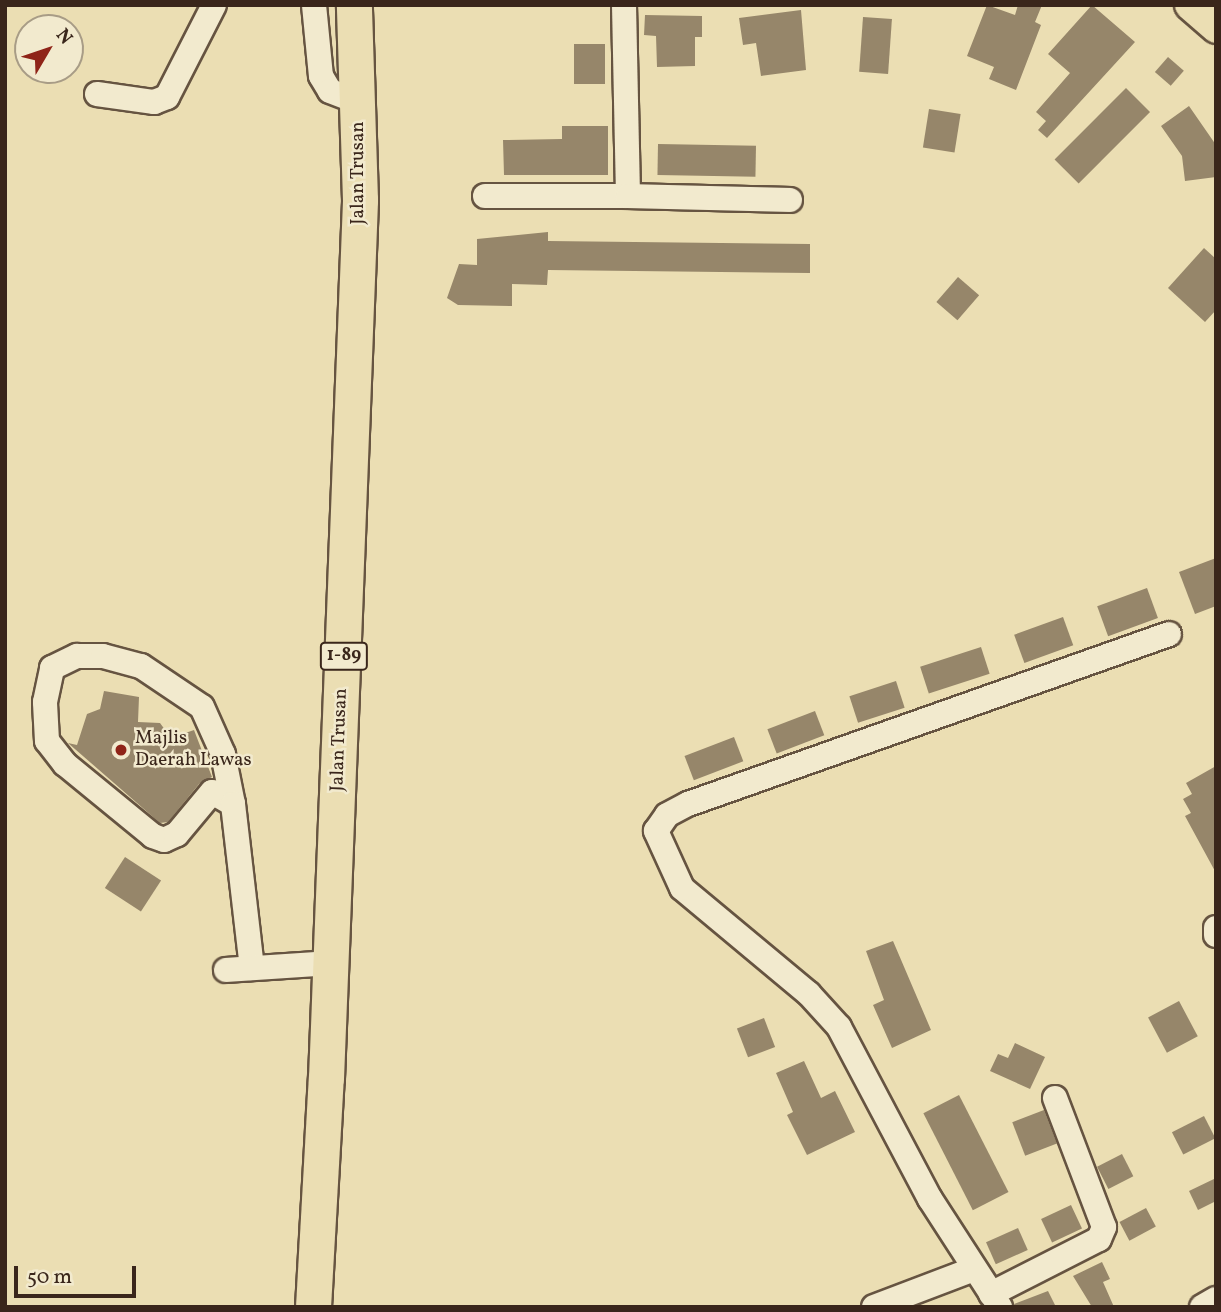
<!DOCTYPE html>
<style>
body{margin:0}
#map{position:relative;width:1221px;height:1312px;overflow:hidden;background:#ebdeb3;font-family:Vollkorn,serif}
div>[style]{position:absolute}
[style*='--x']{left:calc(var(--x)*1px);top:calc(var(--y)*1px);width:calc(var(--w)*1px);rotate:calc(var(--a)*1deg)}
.building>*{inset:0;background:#96866a;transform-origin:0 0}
.roads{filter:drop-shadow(2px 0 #665441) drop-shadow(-2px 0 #665441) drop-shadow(0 2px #665441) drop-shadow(0 -2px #665441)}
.minor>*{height:24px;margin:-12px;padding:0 12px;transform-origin:12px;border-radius:12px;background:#f2eace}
.major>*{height:30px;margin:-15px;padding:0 15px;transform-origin:15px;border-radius:15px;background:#ebdeb3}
.highway>*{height:35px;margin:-17.5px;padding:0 17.5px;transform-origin:17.5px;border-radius:17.5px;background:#ebdeb3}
.dots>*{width:19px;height:19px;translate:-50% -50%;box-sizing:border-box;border:4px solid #f2eace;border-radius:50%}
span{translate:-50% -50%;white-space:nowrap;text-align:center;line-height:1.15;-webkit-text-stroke:5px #f2eace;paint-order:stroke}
.shield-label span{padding:2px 5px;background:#f2eace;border:2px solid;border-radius:5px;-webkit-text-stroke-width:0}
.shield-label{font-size:18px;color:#3a261b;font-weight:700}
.street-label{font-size:19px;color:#3a261b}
.poi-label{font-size:19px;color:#3a261b}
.left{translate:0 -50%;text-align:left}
.frame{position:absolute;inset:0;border:7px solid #3a261b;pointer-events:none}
.north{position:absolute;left:14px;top:14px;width:70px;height:70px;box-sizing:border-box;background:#f2eace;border:2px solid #a89c86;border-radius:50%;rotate:51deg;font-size:19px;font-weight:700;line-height:28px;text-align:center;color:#3a261b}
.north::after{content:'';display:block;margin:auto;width:24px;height:32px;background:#8f2418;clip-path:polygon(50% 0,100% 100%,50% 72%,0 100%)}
.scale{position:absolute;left:14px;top:1266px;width:122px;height:32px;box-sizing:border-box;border:4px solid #3a261b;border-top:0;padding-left:9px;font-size:21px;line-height:24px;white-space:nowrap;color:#3a261b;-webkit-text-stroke:5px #f2eace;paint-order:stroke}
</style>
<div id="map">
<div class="building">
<div style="clip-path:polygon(987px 5px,1015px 15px,1018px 5px,1042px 5px,1035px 22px,1041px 25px,1016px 90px,989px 79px,994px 67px,967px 56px)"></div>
<div style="clip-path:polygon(1092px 5px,1135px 42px,1047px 138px,1038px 130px,1046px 121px,1036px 112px,1070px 73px,1048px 54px)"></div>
<div style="clip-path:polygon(801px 10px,806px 70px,761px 76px,756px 43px,743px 45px,739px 18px)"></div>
<div style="clip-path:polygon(645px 15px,702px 16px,702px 37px,695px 37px,695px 66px,657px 67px,656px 36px,644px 35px)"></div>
<div style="left:863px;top:17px;width:29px;height:55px;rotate:4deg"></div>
<div style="left:574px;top:44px;width:31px;height:40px"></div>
<div style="left:1168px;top:57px;width:21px;height:20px;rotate:41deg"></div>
<div style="left:1126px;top:88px;width:34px;height:101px;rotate:45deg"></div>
<div style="clip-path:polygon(1189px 106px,1216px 145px,1216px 177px,1185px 181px,1182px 156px,1161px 126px)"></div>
<div style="left:929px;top:109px;width:32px;height:39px;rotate:9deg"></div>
<div style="clip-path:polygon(562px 126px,608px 126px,608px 175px,504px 175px,503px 140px,562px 139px)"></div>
<div style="left:658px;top:144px;width:98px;height:31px;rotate:1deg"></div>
<div style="clip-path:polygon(548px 232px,548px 241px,810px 244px,810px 273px,548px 270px,547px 285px,512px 284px,512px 306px,458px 305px,447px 298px,459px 264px,477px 265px,477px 239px)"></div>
<div style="clip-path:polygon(1204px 248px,1216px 259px,1216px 310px,1205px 322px,1168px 288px)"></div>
<div style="left:958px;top:277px;width:28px;height:33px;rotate:41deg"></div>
<div style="clip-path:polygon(1216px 558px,1216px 606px,1195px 614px,1179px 572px)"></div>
<div style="left:1147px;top:588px;width:32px;height:53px;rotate:70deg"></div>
<div style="left:1063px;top:617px;width:30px;height:52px;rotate:70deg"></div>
<div style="left:981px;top:647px;width:28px;height:64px;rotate:72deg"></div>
<div style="left:896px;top:681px;width:28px;height:49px;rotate:72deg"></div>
<div style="clip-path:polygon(104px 691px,139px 697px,138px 722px,160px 723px,171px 738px,194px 730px,212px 777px,199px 784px,168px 822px,160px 823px,68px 743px,77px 745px,87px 714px,100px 709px)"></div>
<div style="left:815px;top:711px;width:26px;height:51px;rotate:69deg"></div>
<div style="left:734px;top:737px;width:26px;height:53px;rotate:69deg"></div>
<div style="clip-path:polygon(1216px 766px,1216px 873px,1185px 816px,1191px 813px,1183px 799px,1192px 794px,1186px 783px)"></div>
<div style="left:125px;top:857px;width:43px;height:37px;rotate:33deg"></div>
<div style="clip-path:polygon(893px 941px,931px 1030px,892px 1048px,873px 1005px,884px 1000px,866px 951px)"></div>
<div style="left:1179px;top:1001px;width:40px;height:35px;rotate:62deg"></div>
<div style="left:764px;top:1018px;width:31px;height:29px;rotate:69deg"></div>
<div style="clip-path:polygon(1015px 1043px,1045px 1057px,1030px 1089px,990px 1071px,998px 1054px,1008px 1058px)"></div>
<div style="clip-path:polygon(804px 1061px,821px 1098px,835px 1091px,855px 1132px,807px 1155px,787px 1115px,793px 1112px,776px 1073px)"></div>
<div style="left:959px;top:1095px;width:109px;height:40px;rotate:63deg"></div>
<div style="left:1044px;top:1110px;width:36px;height:34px;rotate:69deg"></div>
<div style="left:1204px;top:1116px;width:25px;height:36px;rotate:63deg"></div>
<div style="left:1122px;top:1154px;width:25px;height:28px;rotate:63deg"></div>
<div style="clip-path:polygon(1216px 1178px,1216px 1201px,1198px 1210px,1189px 1191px)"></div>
<div style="left:1071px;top:1205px;width:26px;height:33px;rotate:65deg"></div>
<div style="left:1146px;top:1208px;width:21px;height:30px;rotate:62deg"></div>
<div style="left:1018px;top:1228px;width:24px;height:35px;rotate:66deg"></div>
<div style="clip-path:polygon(1102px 1262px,1110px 1279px,1103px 1282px,1114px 1307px,1092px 1307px,1073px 1276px)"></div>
<div style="clip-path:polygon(1048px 1291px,1056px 1307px,1015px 1307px,1014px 1304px)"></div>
</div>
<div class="roads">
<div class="minor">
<div style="--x:314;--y:5;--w:71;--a:84.4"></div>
<div style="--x:321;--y:76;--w:17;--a:59"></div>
<div style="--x:330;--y:91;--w:30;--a:21"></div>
<div style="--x:97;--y:94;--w:58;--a:8"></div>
<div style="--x:154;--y:102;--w:14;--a:-21"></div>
<div style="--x:167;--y:97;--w:103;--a:-62.9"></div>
<div style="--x:485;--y:196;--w:143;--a:0"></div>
<div style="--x:628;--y:196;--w:191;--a:-91.2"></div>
<div style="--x:628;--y:196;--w:162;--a:1.4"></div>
<div style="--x:233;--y:804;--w:24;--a:-150"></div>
<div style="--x:212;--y:792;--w:55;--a:129.8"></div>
<div style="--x:177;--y:834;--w:14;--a:155"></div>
<div style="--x:164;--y:840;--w:12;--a:-160"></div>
<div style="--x:153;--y:836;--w:114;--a:-140.7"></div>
<div style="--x:65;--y:764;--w:29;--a:-128"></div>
<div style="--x:47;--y:741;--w:39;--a:-93"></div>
<div style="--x:45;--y:702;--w:35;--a:-78"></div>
<div style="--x:52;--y:668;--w:28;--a:-26"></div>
<div style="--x:77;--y:656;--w:26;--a:0"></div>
<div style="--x:103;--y:656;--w:39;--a:15"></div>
<div style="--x:141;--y:666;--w:73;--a:33.9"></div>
<div style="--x:202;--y:707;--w:51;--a:65.9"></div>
<div style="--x:223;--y:754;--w:51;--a:78.7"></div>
<div style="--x:233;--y:804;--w:165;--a:83.4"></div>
<div style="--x:1216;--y:928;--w:7;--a:90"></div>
<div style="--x:226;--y:970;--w:105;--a:-3.8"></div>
<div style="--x:991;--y:1294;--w:121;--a:-27"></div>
<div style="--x:1099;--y:1239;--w:13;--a:-67"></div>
<div style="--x:1104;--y:1227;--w:138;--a:-110.8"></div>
<div style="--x:874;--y:1307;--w:107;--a:-20.8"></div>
<div style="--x:1000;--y:1307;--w:129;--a:-122.9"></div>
<div style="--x:930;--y:1199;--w:195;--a:-117.9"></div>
<div style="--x:839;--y:1027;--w:45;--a:-132.3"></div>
<div style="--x:809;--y:994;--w:165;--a:-140.2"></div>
<div style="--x:682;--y:888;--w:63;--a:-114.5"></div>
<div style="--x:656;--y:831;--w:19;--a:-55"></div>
<div style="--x:667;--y:815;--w:24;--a:-28"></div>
<div style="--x:688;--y:804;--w:510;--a:-19.46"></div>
<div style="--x:1202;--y:1307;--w:16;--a:-30"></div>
</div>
<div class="major">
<div style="--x:1190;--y:5;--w:35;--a:41"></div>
</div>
<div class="highway">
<div style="--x:313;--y:1307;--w:229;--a:-86.8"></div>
<div style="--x:326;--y:1078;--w:879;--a:-87.78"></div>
<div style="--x:360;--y:200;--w:195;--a:-91.8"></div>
</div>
</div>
<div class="dots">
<div style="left:121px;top:750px;background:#8f2418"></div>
</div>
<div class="shield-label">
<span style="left:344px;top:656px">1-89</span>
</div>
<div class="street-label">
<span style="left:359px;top:173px;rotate:-90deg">Jalan Trusan</span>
<span style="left:340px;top:740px;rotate:-88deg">Jalan Trusan</span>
</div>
<div class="poi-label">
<span class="left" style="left:135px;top:750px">Majlis<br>Daerah Lawas</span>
</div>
<div class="frame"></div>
<div class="north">N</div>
<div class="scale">50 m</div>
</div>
